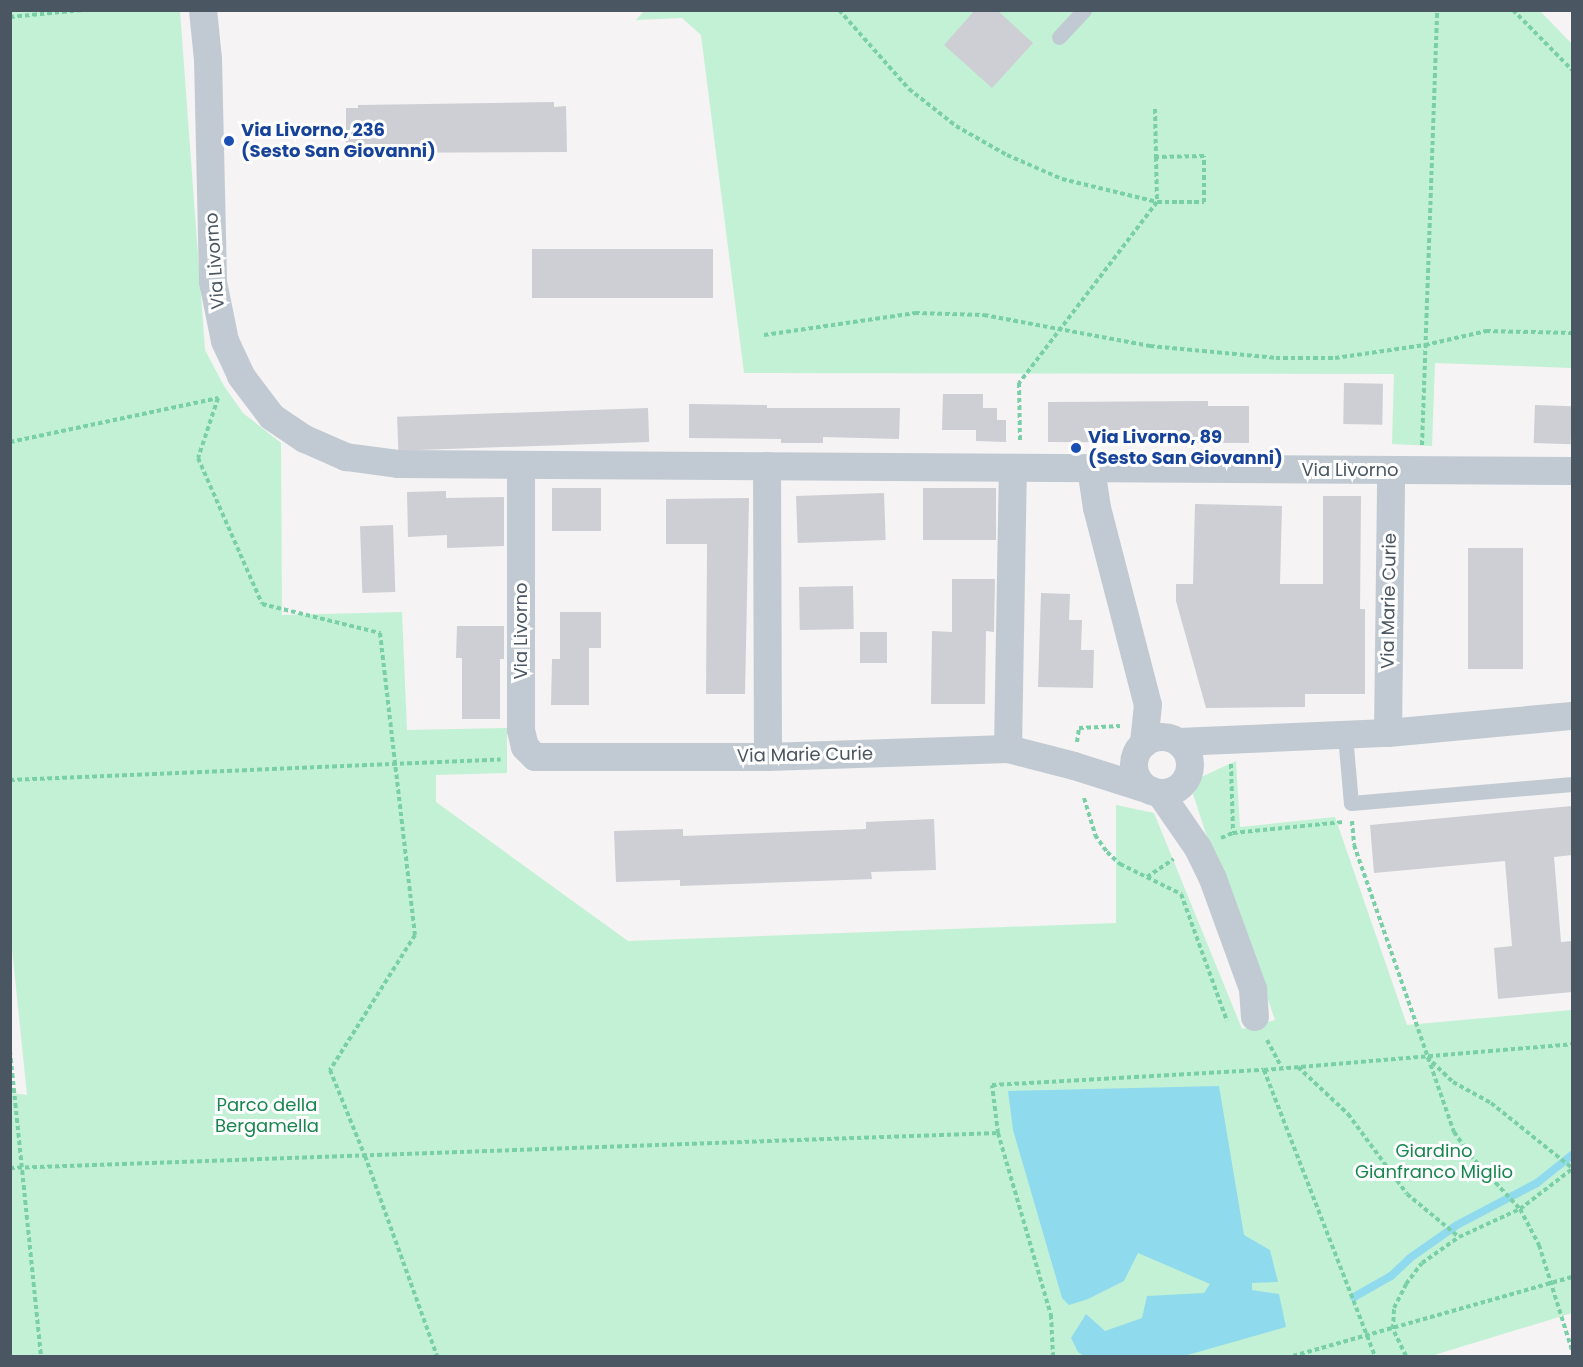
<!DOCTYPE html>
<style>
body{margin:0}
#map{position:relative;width:1583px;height:1367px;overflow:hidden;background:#f5f3f3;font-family:Poppins,sans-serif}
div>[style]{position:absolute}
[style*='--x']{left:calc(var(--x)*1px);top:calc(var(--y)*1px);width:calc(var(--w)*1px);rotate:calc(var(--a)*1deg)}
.green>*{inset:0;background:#c3f1d5}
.water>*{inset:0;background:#90daee}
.stream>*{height:8px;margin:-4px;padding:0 4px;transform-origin:4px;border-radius:4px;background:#90daee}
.building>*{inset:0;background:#cdcfd5;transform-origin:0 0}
.path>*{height:4px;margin-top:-2px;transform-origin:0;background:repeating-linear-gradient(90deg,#7ad0a6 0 4.5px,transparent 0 7.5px)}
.service>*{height:15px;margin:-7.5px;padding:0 7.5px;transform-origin:7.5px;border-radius:7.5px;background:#c1cad2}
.minor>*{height:28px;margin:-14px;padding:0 14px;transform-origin:14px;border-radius:14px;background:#c1cad2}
.minor>.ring{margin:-14px;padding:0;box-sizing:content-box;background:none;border:28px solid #c1cad2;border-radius:50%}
.dots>*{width:16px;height:16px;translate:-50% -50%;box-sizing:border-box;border:3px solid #fff;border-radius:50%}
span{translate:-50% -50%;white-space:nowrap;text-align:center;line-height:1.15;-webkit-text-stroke:6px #fff;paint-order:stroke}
.transit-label{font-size:18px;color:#164399;font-weight:700}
.left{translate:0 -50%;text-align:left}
.street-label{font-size:18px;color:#4a5661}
.park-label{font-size:18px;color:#17864f}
.frame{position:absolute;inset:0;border:12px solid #4a5661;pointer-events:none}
</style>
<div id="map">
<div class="green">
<div style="clip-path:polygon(645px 10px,1540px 11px,1572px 44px,1572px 368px,1435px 363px,1432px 446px,1392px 444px,1394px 374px,744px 373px,701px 35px,682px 18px,636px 20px)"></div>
<div style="clip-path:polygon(11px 11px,180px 11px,205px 350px,224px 386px,243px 413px,281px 443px,282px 615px,402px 612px,407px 730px,507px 728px,507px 773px,436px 775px,436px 802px,628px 941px,1116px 923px,1116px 805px,1154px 813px,1242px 1029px,1275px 1020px,1229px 887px,1209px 843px,1193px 794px,1199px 778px,1236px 761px,1240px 827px,1335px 817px,1407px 1025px,1572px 1010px,1572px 1313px,1431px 1356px,11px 1356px,10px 1093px,27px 1095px,10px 929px)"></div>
</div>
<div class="water">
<div style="clip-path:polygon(1219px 1086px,1244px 1235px,1270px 1250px,1278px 1282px,1252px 1283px,1252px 1290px,1279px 1294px,1286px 1327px,1184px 1356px,1084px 1356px,1078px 1352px,1071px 1338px,1086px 1314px,1105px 1331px,1142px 1318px,1147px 1296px,1204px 1293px,1210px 1284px,1138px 1253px,1124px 1281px,1088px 1299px,1069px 1305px,1062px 1298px,1013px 1130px,1008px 1091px)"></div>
</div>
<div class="stream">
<div style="--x:1354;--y:1297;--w:43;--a:-29.6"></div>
<div style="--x:1391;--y:1276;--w:26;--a:-43"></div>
<div style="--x:1410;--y:1258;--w:57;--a:-35.1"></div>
<div style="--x:1457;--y:1225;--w:90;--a:-27.7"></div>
<div style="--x:1537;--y:1183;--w:45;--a:-38.7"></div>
</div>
<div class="building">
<div style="clip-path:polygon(975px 10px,997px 10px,1033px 43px,992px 88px,944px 45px)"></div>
<div style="clip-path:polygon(554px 102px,554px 107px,566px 106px,567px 152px,346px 153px,346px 108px,358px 108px,358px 105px)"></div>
<div style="left:713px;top:249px;width:49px;height:181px;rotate:90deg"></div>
<div style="left:1344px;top:383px;width:39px;height:41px;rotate:1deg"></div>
<div style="clip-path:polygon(943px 394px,983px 394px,983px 408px,997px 408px,997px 420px,1006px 420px,1006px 442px,976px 441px,976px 430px,942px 430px)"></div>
<div style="clip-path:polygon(1208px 401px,1208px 406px,1249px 406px,1249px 443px,1048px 442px,1048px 402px)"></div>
<div style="clip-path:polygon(689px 404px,767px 405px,767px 408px,900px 408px,899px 439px,823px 437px,823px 443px,781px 443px,781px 439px,689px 438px)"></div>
<div style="left:1535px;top:405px;width:37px;height:38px;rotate:2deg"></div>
<div style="left:648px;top:408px;width:34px;height:251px;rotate:88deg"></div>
<div style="left:552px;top:488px;width:49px;height:43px"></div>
<div style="left:923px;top:488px;width:73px;height:52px"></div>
<div style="clip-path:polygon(446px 491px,446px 498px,504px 497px,504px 546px,447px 548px,447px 535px,408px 537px,407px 492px)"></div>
<div style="left:884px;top:493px;width:47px;height:88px;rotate:88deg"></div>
<div style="clip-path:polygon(1323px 496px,1361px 496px,1360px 609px,1365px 609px,1365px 694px,1305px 694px,1305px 707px,1206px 708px,1176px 601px,1176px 584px,1193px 584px,1195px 504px,1282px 506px,1280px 584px,1323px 584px)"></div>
<div style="clip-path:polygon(749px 498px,745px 694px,706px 694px,707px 544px,666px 544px,666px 499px)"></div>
<div style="left:393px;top:525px;width:67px;height:33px;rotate:88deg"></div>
<div style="left:1468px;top:548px;width:55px;height:121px"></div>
<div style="clip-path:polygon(952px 579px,995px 579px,994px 632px,986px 631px,985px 704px,931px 704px,932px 631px,952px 632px)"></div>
<div style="left:853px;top:586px;width:43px;height:54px;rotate:89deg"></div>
<div style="clip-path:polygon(1041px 593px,1070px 594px,1069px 620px,1082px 620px,1081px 650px,1094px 650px,1093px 688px,1038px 687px)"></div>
<div style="clip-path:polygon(560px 612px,601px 612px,601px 648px,589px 648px,589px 705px,551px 705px,552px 659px,560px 659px)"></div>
<div style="clip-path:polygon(457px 626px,504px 626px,504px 659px,500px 659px,500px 719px,462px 719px,462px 658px,456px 658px)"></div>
<div style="left:860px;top:632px;width:27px;height:31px"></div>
<div style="clip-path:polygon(1572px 806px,1572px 855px,1554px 857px,1561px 942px,1572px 941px,1572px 992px,1498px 999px,1494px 948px,1512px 946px,1505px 861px,1374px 873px,1370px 825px)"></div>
<div style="clip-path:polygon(934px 819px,936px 870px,871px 872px,872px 879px,680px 886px,680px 880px,616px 882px,614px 831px,683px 829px,683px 836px,866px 829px,866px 822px)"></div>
</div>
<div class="path">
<div style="--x:839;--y:10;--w:106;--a:48.5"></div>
<div style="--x:909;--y:89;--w:60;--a:38.2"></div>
<div style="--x:956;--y:126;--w:59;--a:29.6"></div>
<div style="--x:1007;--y:155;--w:60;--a:23.6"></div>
<div style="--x:1062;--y:179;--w:98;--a:13.6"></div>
<div style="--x:1157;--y:202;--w:228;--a:127.3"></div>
<div style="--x:1019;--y:383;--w:59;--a:89"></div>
<div style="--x:1513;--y:10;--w:84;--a:45.5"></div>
<div style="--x:10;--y:17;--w:73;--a:-5.5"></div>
<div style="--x:1155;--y:109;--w:48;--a:88.8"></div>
<div style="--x:1156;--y:157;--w:45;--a:88.7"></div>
<div style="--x:1157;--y:202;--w:47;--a:0"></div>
<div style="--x:1204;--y:202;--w:46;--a:-90"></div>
<div style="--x:1204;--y:156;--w:48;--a:178.8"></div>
<div style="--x:764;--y:335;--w:153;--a:-8.3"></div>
<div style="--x:915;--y:313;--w:69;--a:1.7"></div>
<div style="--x:984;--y:315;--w:169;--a:10.6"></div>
<div style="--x:1150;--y:346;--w:127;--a:5.4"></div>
<div style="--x:1276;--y:358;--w:59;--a:0"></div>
<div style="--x:1335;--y:358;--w:91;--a:-8.2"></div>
<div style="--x:1425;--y:345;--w:63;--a:-12.9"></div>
<div style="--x:1486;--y:331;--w:86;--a:1.3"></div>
<div style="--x:218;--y:398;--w:63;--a:108.4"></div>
<div style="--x:198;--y:458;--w:159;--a:66.3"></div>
<div style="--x:262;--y:604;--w:122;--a:13.8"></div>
<div style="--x:380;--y:633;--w:304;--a:83.4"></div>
<div style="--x:415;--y:935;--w:160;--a:122.2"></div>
<div style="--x:330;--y:1070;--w:93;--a:67.9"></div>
<div style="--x:365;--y:1156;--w:213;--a:70.2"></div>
<div style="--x:10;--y:442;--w:213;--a:-11.9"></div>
<div style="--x:1422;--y:445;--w:435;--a:-88"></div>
<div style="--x:1077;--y:742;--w:14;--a:-82"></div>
<div style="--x:1079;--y:728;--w:41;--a:-2.8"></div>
<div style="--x:1231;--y:764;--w:69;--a:88.3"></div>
<div style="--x:10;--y:780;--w:491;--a:-2.4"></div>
<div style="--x:1084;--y:798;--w:39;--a:73"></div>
<div style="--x:1095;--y:835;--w:21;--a:55"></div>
<div style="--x:1107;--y:852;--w:18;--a:43"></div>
<div style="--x:1120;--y:864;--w:68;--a:26.2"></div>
<div style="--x:1181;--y:894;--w:135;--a:70.1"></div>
<div style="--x:1352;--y:821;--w:24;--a:85"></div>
<div style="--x:1354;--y:845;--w:304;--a:70.8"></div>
<div style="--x:1454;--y:1132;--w:28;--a:55"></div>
<div style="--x:1470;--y:1155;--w:74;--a:47.2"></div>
<div style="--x:1520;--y:1209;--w:41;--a:62.2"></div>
<div style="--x:1539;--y:1245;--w:110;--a:72.6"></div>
<div style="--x:1221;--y:838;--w:13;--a:-23"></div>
<div style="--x:1233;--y:833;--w:112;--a:-5.7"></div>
<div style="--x:1147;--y:877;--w:32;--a:-34"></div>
<div style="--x:1267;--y:1040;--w:32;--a:62"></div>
<div style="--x:10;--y:1051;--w:307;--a:84.2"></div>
<div style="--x:1427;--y:1057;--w:36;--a:44"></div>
<div style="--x:1453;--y:1082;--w:43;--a:28.9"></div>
<div style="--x:1491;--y:1103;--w:104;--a:38.7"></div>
<div style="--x:1298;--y:1067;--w:69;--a:43.2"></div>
<div style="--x:1348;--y:1114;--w:99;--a:53.6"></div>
<div style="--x:1407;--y:1194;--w:67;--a:39.6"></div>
<div style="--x:1264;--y:1070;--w:307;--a:68.8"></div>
<div style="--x:998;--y:1133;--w:190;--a:73.8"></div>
<div style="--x:1051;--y:1315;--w:41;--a:87.2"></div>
<div style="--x:10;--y:1168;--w:989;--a:-2.03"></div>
<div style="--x:998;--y:1133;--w:48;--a:-97.1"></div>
<div style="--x:992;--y:1085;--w:272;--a:-3.2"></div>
<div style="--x:1264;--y:1070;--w:309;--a:-4.8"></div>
<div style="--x:1293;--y:1356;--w:290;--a:-15.8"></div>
<div style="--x:1406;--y:1356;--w:30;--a:-116"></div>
<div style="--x:1393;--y:1329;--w:21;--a:-87"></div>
<div style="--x:1394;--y:1308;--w:27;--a:-63"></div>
<div style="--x:1406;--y:1284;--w:26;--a:-53"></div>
<div style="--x:1422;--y:1263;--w:45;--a:-35.1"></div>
<div style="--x:1459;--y:1237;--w:67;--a:-24.7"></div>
<div style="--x:1520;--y:1209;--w:66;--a:-37.6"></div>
</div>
<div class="service">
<div style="--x:1059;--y:37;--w:37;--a:-47"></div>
<div style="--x:1345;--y:735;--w:68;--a:85"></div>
<div style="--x:1351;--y:803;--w:222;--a:-4.9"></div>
</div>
<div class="minor">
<div style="--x:203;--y:10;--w:49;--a:84.2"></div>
<div style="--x:208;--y:59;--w:223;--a:88.7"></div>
<div style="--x:213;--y:282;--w:60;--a:78.5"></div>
<div style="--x:225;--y:341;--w:38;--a:65"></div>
<div style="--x:241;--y:376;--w:51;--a:52.9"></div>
<div style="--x:272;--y:417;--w:40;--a:34"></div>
<div style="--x:305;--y:439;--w:45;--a:23.7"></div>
<div style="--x:346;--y:457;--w:52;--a:7.7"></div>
<div style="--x:398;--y:464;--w:1174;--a:0.34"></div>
<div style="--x:521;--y:465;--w:265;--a:90"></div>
<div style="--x:521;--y:730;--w:17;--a:77"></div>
<div style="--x:525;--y:747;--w:14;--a:45"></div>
<div style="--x:535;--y:757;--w:233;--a:0"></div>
<div style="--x:768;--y:757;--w:240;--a:-1.9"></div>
<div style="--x:1008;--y:749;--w:68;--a:14.4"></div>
<div style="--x:1074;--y:766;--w:80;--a:17.5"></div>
<div style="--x:767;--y:466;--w:291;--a:89.8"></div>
<div style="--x:1091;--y:468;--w:40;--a:81.5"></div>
<div style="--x:1097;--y:508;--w:203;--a:75.5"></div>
<div style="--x:1148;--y:705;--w:39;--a:96"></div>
<div style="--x:1388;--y:733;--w:263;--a:-89.3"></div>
<div class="ring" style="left:1134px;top:737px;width:28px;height:28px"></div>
<div style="--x:1179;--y:742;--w:209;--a:-2.5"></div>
<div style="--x:1388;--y:733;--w:185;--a:-5.3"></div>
<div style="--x:1008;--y:749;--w:281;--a:-89"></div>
<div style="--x:1160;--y:793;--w:67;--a:55.4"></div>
<div style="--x:1198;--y:848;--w:34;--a:64"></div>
<div style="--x:1213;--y:879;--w:117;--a:70"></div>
<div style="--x:1253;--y:989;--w:28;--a:86"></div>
</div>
<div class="dots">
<div style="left:229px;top:141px;background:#1a4fb4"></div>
<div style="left:1076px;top:448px;background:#1a4fb4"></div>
</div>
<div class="transit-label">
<span class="left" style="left:241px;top:141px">Via Livorno, 236<br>(Sesto San Giovanni)</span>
<span class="left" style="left:1088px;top:448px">Via Livorno, 89<br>(Sesto San Giovanni)</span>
</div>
<div class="street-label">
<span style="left:215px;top:261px;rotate:-94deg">Via Livorno</span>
<span style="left:1350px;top:470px">Via Livorno</span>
<span style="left:1389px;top:601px;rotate:-89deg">Via Marie Curie</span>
<span style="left:521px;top:631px;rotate:-90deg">Via Livorno</span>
<span style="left:805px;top:755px;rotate:-1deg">Via Marie Curie</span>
</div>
<div class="park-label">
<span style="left:267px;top:1116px">Parco della<br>Bergamella</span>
<span style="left:1434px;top:1162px">Giardino<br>Gianfranco Miglio</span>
</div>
<div class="frame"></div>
</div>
